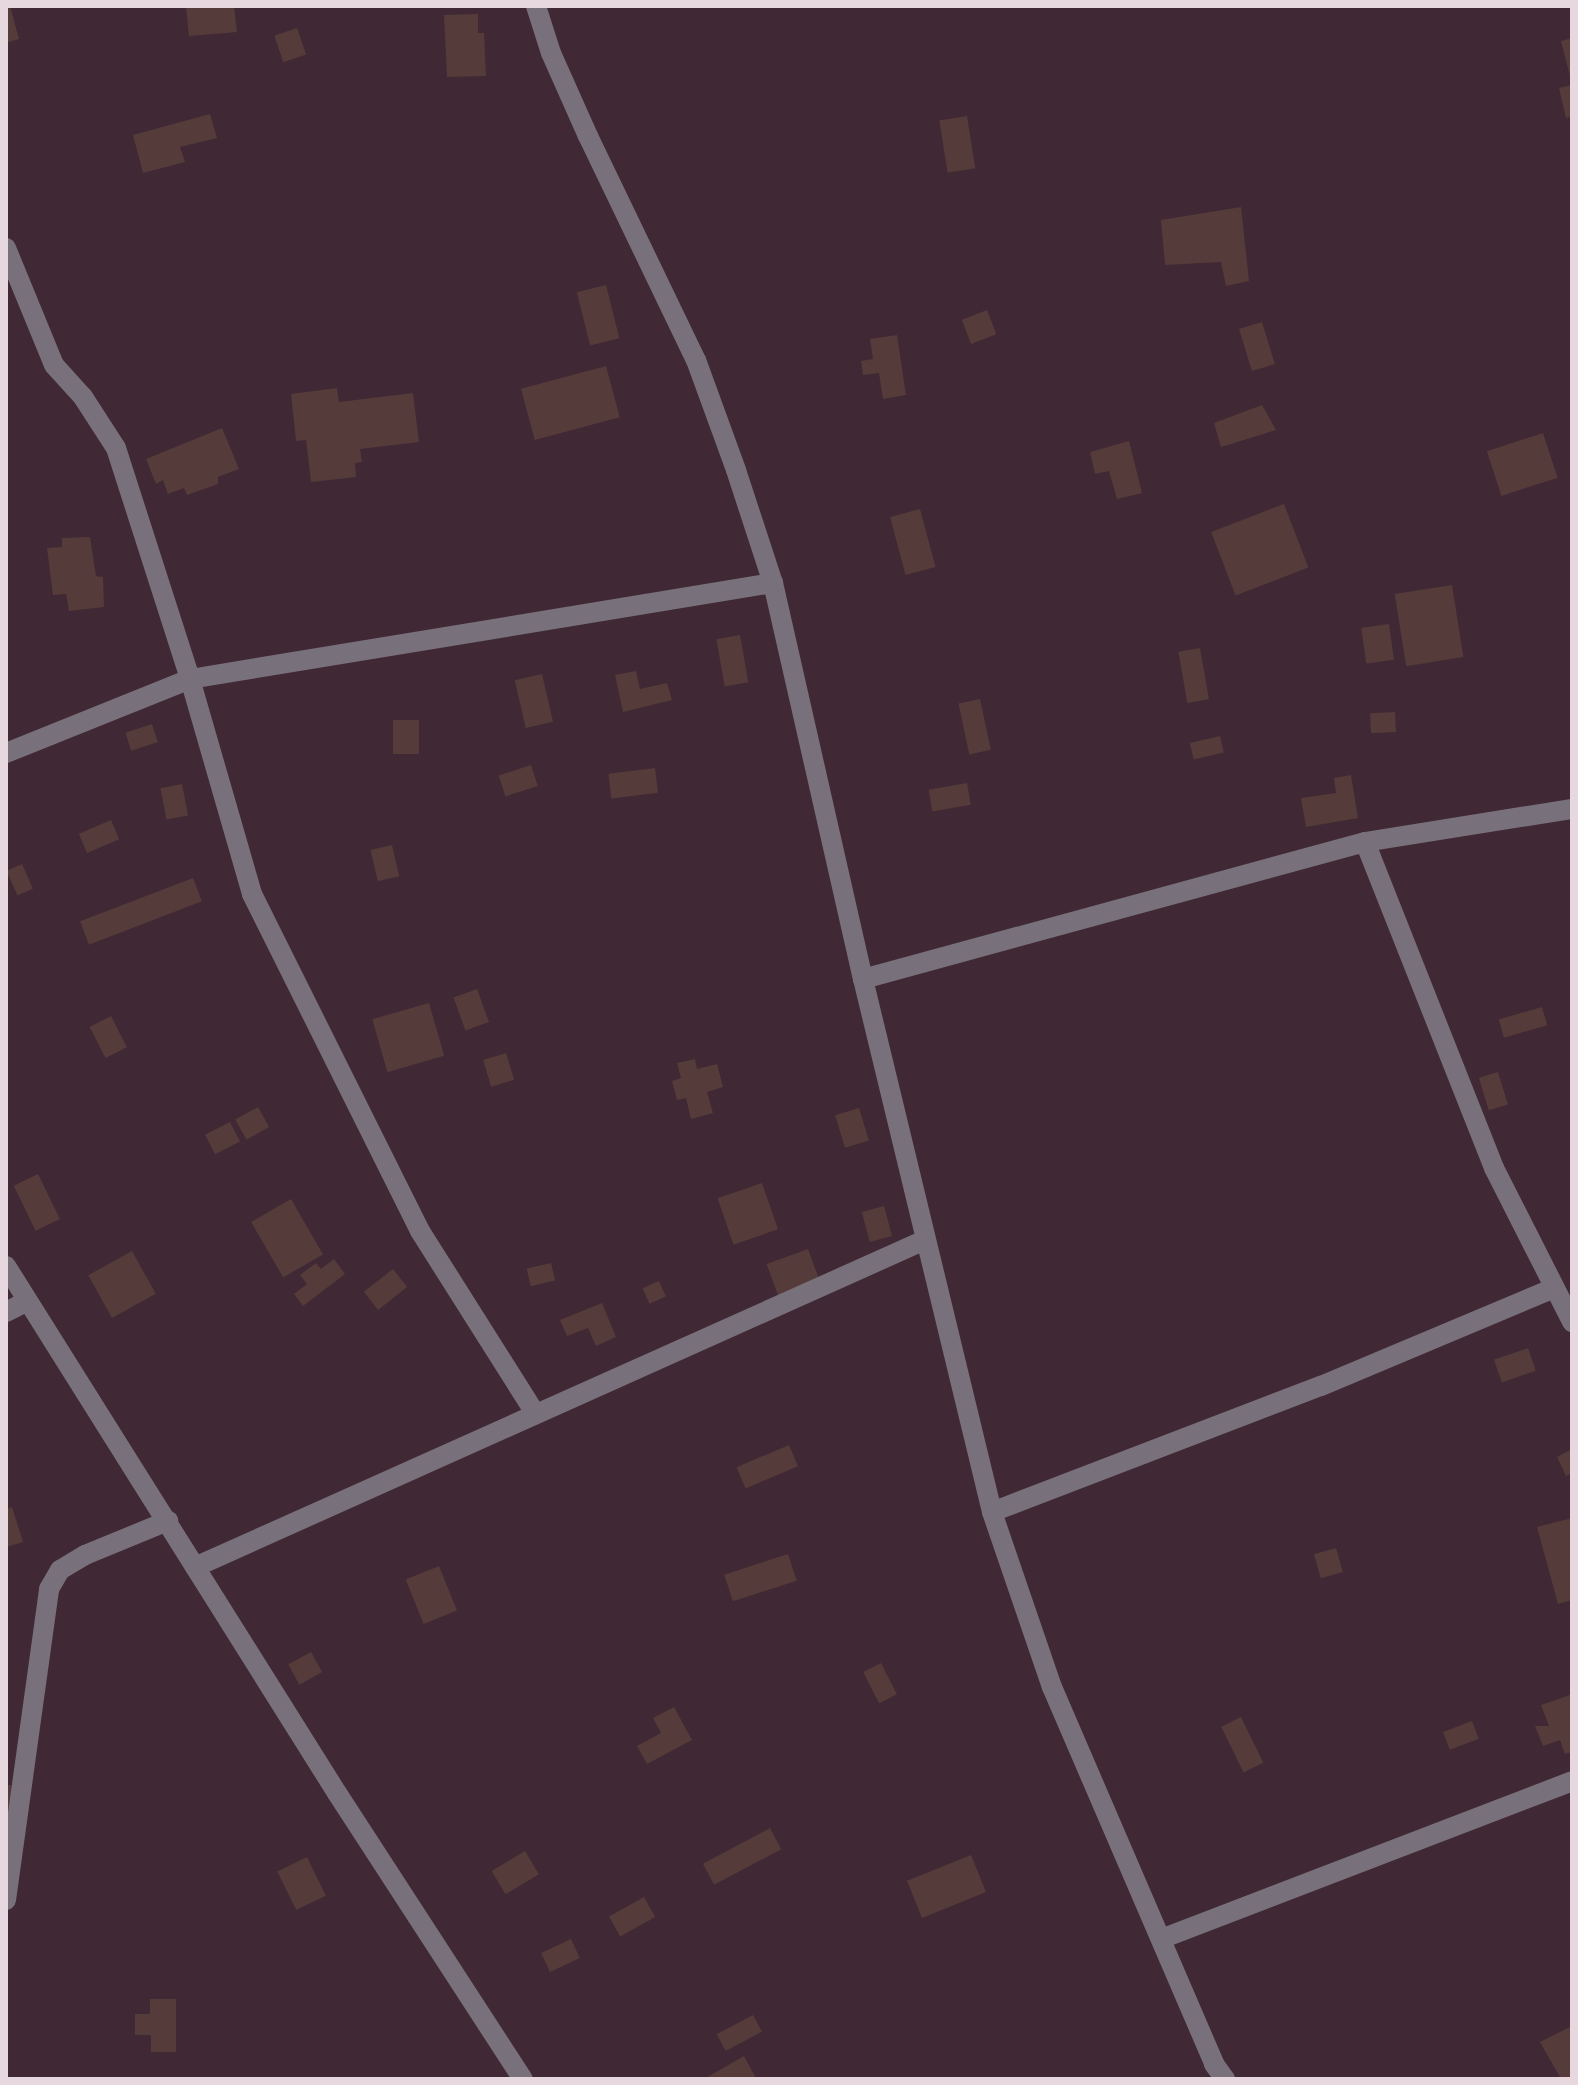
<!DOCTYPE html>
<style>
body{margin:0}
#map{position:relative;width:1578px;height:2085px;overflow:hidden;background:#402934;font-family:Helvetica,sans-serif}
div>[style]{position:absolute}
[style*='--x']{left:calc(var(--x)*1px);top:calc(var(--y)*1px);width:calc(var(--w)*1px);rotate:calc(var(--a)*1deg)}
.building>*{inset:0;background:#553b39;transform-origin:0 0}
.minor>*{height:20px;margin:-10px;padding:0 10px;transform-origin:10px;border-radius:10px;background:#78717b}
span{translate:-50% -50%;white-space:nowrap;text-align:center;line-height:1.15;-webkit-text-stroke:8px #402934;paint-order:stroke}
.frame{position:absolute;inset:0;border:8px solid #e7d7de;pointer-events:none}
</style>
<div id="map">
<div class="building">
<div style="clip-path:polygon(6px 6px,10px 6px,19px 39px,6px 43px)"></div>
<div style="clip-path:polygon(186px 6px,234px 6px,237px 32px,189px 36px)"></div>
<div style="clip-path:polygon(478px 14px,478px 33px,484px 33px,486px 76px,447px 77px,444px 15px)"></div>
<div style="left:297px;top:28px;width:28px;height:24px;rotate:71deg"></div>
<div style="clip-path:polygon(1572px 38px,1572px 80px,1571px 80px,1561px 41px)"></div>
<div style="clip-path:polygon(1572px 85px,1572px 116px,1566px 118px,1559px 88px)"></div>
<div style="clip-path:polygon(210px 114px,217px 138px,180px 147px,185px 162px,143px 173px,133px 135px)"></div>
<div style="left:967px;top:116px;width:53px;height:28px;rotate:81deg"></div>
<div style="clip-path:polygon(1241px 207px,1249px 281px,1226px 286px,1221px 262px,1165px 265px,1161px 220px)"></div>
<div style="left:606px;top:285px;width:55px;height:30px;rotate:76deg"></div>
<div style="left:987px;top:310px;width:26px;height:27px;rotate:69deg"></div>
<div style="left:1262px;top:322px;width:44px;height:24px;rotate:73deg"></div>
<div style="clip-path:polygon(897px 335px,906px 395px,883px 399px,879px 373px,863px 375px,861px 361px,873px 359px,870px 339px)"></div>
<div style="left:606px;top:366px;width:53px;height:88px;rotate:75deg"></div>
<div style="clip-path:polygon(337px 388px,339px 402px,413px 393px,419px 442px,360px 449px,362px 462px,355px 463px,356px 477px,311px 482px,306px 440px,296px 441px,291px 394px)"></div>
<div style="clip-path:polygon(1262px 405px,1276px 430px,1221px 447px,1214px 423px)"></div>
<div style="clip-path:polygon(222px 428px,239px 469px,218px 477px,218px 484px,187px 495px,184px 488px,168px 494px,163px 480px,156px 484px,146px 459px)"></div>
<div style="left:1543px;top:433px;width:47px;height:59px;rotate:72deg"></div>
<div style="clip-path:polygon(1129px 441px,1142px 493px,1117px 499px,1109px 471px,1095px 474px,1090px 452px)"></div>
<div style="left:1284px;top:504px;width:68px;height:78px;rotate:69deg"></div>
<div style="left:920px;top:509px;width:60px;height:31px;rotate:75deg"></div>
<div style="clip-path:polygon(90px 537px,96px 576px,103px 577px,104px 607px,69px 611px,66px 594px,53px 595px,47px 548px,62px 547px,62px 538px)"></div>
<div style="left:1452px;top:585px;width:73px;height:58px;rotate:81deg"></div>
<div style="left:1389px;top:624px;width:36px;height:28px;rotate:82deg"></div>
<div style="left:740px;top:635px;width:48px;height:24px;rotate:80deg"></div>
<div style="left:1200px;top:648px;width:52px;height:22px;rotate:80deg"></div>
<div style="clip-path:polygon(636px 671px,640px 689px,667px 683px,672px 700px,623px 712px,615px 675px)"></div>
<div style="left:542px;top:674px;width:49px;height:28px;rotate:77deg"></div>
<div style="left:980px;top:699px;width:52px;height:22px;rotate:78deg"></div>
<div style="left:1395px;top:712px;width:20px;height:25px;rotate:87deg"></div>
<div style="left:419px;top:720px;width:34px;height:26px;rotate:90deg"></div>
<div style="left:152px;top:724px;width:19px;height:28px;rotate:72deg"></div>
<div style="left:1220px;top:736px;width:17px;height:31px;rotate:77deg"></div>
<div style="left:531px;top:765px;width:22px;height:34px;rotate:72deg"></div>
<div style="left:655px;top:768px;width:25px;height:47px;rotate:83deg"></div>
<div style="clip-path:polygon(1351px 775px,1358px 818px,1306px 827px,1301px 798px,1336px 793px,1334px 778px)"></div>
<div style="left:967px;top:783px;width:22px;height:39px;rotate:80deg"></div>
<div style="left:182px;top:784px;width:32px;height:22px;rotate:79deg"></div>
<div style="left:111px;top:820px;width:21px;height:35px;rotate:67deg"></div>
<div style="left:392px;top:845px;width:32px;height:22px;rotate:77deg"></div>
<div style="left:22px;top:864px;width:27px;height:17px;rotate:66deg"></div>
<div style="left:193px;top:878px;width:25px;height:121px;rotate:69deg"></div>
<div style="left:477px;top:989px;width:35px;height:25px;rotate:70deg"></div>
<div style="left:429px;top:1003px;width:55px;height:59px;rotate:74deg"></div>
<div style="left:1542px;top:1007px;width:19px;height:45px;rotate:74deg"></div>
<div style="left:111px;top:1016px;width:35px;height:24px;rotate:63deg"></div>
<div style="left:506px;top:1053px;width:28px;height:24px;rotate:73deg"></div>
<div style="clip-path:polygon(695px 1059px,697px 1069px,717px 1064px,723px 1087px,707px 1092px,713px 1113px,691px 1119px,686px 1098px,677px 1100px,672px 1081px,681px 1078px,677px 1063px)"></div>
<div style="left:1498px;top:1072px;width:34px;height:20px;rotate:73deg"></div>
<div style="left:258px;top:1107px;width:23px;height:26px;rotate:61deg"></div>
<div style="left:859px;top:1108px;width:34px;height:25px;rotate:73deg"></div>
<div style="left:230px;top:1122px;width:22px;height:28px;rotate:63deg"></div>
<div style="left:38px;top:1174px;width:50px;height:27px;rotate:64deg"></div>
<div style="left:762px;top:1183px;width:49px;height:47px;rotate:71deg"></div>
<div style="left:291px;top:1199px;width:64px;height:46px;rotate:60deg"></div>
<div style="left:884px;top:1206px;width:31px;height:23px;rotate:75deg"></div>
<div style="left:808px;top:1249px;width:33px;height:44px;rotate:70deg"></div>
<div style="left:132px;top:1251px;width:49px;height:50px;rotate:61deg"></div>
<div style="clip-path:polygon(334px 1259px,345px 1274px,303px 1306px,294px 1294px,307px 1284px,300px 1275px,316px 1263px,321px 1269px)"></div>
<div style="left:551px;top:1263px;width:18px;height:25px;rotate:77deg"></div>
<div style="left:393px;top:1269px;width:23px;height:37px;rotate:52deg"></div>
<div style="left:659px;top:1281px;width:17px;height:18px;rotate:66deg"></div>
<div style="clip-path:polygon(602px 1303px,616px 1337px,596px 1346px,588px 1328px,567px 1336px,560px 1320px)"></div>
<div style="left:1528px;top:1348px;width:24px;height:36px;rotate:71deg"></div>
<div style="left:789px;top:1445px;width:23px;height:57px;rotate:67deg"></div>
<div style="clip-path:polygon(1572px 1449px,1572px 1473px,1566px 1476px,1557px 1457px)"></div>
<div style="clip-path:polygon(12px 1507px,23px 1542px,6px 1547px,6px 1509px)"></div>
<div style="clip-path:polygon(1572px 1518px,1572px 1600px,1558px 1604px,1537px 1527px)"></div>
<div style="left:1336px;top:1548px;width:25px;height:23px;rotate:74deg"></div>
<div style="left:788px;top:1554px;width:28px;height:67px;rotate:72deg"></div>
<div style="left:439px;top:1566px;width:48px;height:36px;rotate:68deg"></div>
<div style="left:311px;top:1652px;width:23px;height:26px;rotate:61deg"></div>
<div style="left:881px;top:1663px;width:35px;height:20px;rotate:63deg"></div>
<div style="clip-path:polygon(1570px 1695px,1572px 1752px,1565px 1754px,1560px 1740px,1543px 1746px,1535px 1726px,1549px 1726px,1541px 1705px)"></div>
<div style="clip-path:polygon(674px 1707px,692px 1740px,647px 1764px,637px 1746px,661px 1733px,653px 1718px)"></div>
<div style="left:1241px;top:1717px;width:51px;height:22px;rotate:64deg"></div>
<div style="left:1472px;top:1721px;width:19px;height:31px;rotate:69deg"></div>
<div style="left:6px;top:1785px;width:5px;height:35px"></div>
<div style="left:770px;top:1828px;width:24px;height:76px;rotate:62deg"></div>
<div style="left:525px;top:1851px;width:27px;height:39px;rotate:59deg"></div>
<div style="left:971px;top:1855px;width:40px;height:69px;rotate:68deg"></div>
<div style="left:307px;top:1857px;width:43px;height:33px;rotate:64deg"></div>
<div style="left:644px;top:1897px;width:23px;height:40px;rotate:61deg"></div>
<div style="left:571px;top:1939px;width:21px;height:33px;rotate:65deg"></div>
<div style="clip-path:polygon(150px 1999px,176px 1999px,176px 2052px,151px 2052px,151px 2035px,135px 2035px,135px 2014px,150px 2014px)"></div>
<div style="left:753px;top:2015px;width:19px;height:41px;rotate:62deg"></div>
<div style="clip-path:polygon(1572px 2026px,1572px 2079px,1561px 2079px,1540px 2042px)"></div>
<div style="clip-path:polygon(744px 2056px,756px 2078px,704px 2079px)"></div>
</div>
<div class="minor">
<div style="--x:536;--y:6;--w:49;--a:72.3"></div>
<div style="--x:551;--y:53;--w:91;--a:66"></div>
<div style="--x:588;--y:136;--w:249;--a:64.3"></div>
<div style="--x:696;--y:360;--w:117;--a:70"></div>
<div style="--x:736;--y:470;--w:119;--a:71.9"></div>
<div style="--x:773;--y:583;--w:406;--a:77.2"></div>
<div style="--x:863;--y:979;--w:548;--a:76.39"></div>
<div style="--x:992;--y:1512;--w:185;--a:71.1"></div>
<div style="--x:1052;--y:1687;--w:410;--a:66.7"></div>
<div style="--x:1214;--y:2064;--w:19;--a:54"></div>
<div style="--x:6;--y:248;--w:126;--a:67.7"></div>
<div style="--x:54;--y:365;--w:43;--a:47.8"></div>
<div style="--x:83;--y:397;--w:61;--a:57.1"></div>
<div style="--x:116;--y:448;--w:243;--a:72.2"></div>
<div style="--x:190;--y:679;--w:224;--a:73.9"></div>
<div style="--x:252;--y:894;--w:377;--a:63.5"></div>
<div style="--x:420;--y:1231;--w:215;--a:57.7"></div>
<div style="--x:6;--y:753;--w:198;--a:-21.9"></div>
<div style="--x:190;--y:679;--w:591;--a:-9.35"></div>
<div style="--x:1365;--y:842;--w:351;--a:68.4"></div>
<div style="--x:1494;--y:1168;--w:173;--a:63.1"></div>
<div style="--x:863;--y:979;--w:520;--a:-15.26"></div>
<div style="--x:1365;--y:842;--w:210;--a:-9.1"></div>
<div style="--x:6;--y:1266;--w:622;--a:57.87"></div>
<div style="--x:337;--y:1793;--w:341;--a:57"></div>
<div style="--x:6;--y:1312;--w:22;--a:-27"></div>
<div style="--x:992;--y:1512;--w:352;--a:-21"></div>
<div style="--x:1321;--y:1386;--w:253;--a:-22.8"></div>
<div style="--x:195;--y:1567;--w:800;--a:-24.13"></div>
<div style="--x:6;--y:1900;--w:314;--a:-82.1"></div>
<div style="--x:49;--y:1589;--w:22;--a:-60"></div>
<div style="--x:60;--y:1570;--w:29;--a:-31"></div>
<div style="--x:85;--y:1555;--w:90;--a:-22.3"></div>
<div style="--x:1161;--y:1939;--w:440;--a:-21"></div>
</div>
<div class="frame"></div>
</div>
